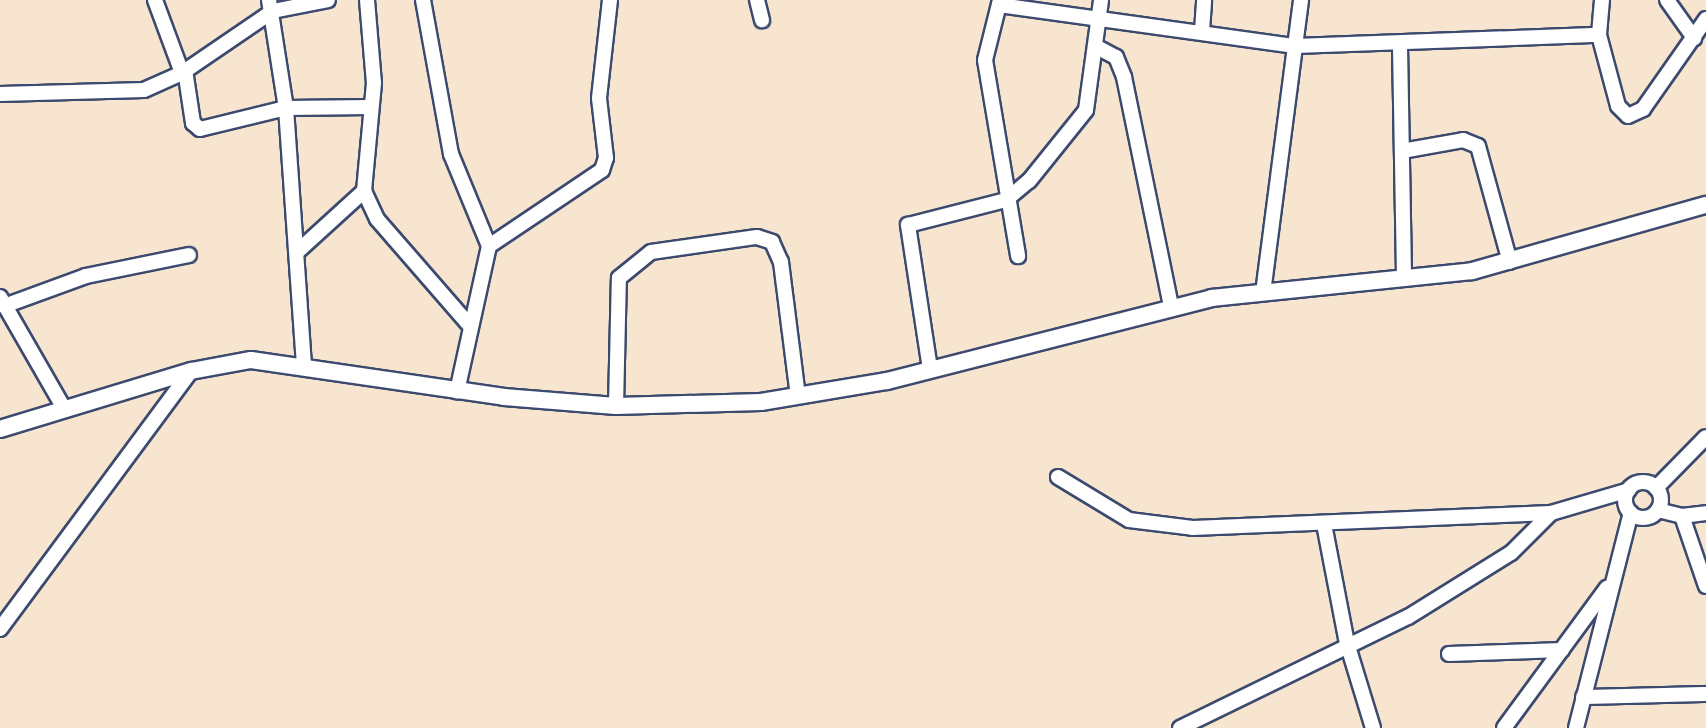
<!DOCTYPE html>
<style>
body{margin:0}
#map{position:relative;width:1706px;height:728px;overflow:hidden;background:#f7e5cf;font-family:Sriracha,sans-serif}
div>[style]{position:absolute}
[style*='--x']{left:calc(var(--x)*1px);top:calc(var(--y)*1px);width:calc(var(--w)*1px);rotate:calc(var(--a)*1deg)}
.roads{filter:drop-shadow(2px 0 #3c4a6f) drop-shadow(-2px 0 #3c4a6f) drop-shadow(0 2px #3c4a6f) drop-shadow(0 -2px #3c4a6f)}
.minor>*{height:14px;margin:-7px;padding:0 7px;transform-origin:7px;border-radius:7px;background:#fff}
.minor>.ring{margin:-7px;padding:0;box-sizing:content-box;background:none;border:14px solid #fff;border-radius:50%}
.tertiary>*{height:16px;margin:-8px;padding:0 8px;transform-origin:8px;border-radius:8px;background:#fff}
span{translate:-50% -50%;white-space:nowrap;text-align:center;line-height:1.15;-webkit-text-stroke:6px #fdfcf7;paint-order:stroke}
</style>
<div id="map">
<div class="roads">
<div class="minor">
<div style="--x:155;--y:0;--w:78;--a:69.7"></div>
<div style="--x:269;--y:0;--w:109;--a:81.1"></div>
<div style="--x:286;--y:108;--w:260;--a:86"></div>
<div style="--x:367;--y:0;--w:83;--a:85.2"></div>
<div style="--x:374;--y:83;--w:108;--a:95.3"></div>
<div style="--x:364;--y:191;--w:31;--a:65"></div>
<div style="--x:377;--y:219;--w:142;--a:49"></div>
<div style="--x:423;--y:0;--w:157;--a:79.7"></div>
<div style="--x:451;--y:154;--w:100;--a:67.6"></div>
<div style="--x:489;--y:246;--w:149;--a:102.4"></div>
<div style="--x:757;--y:0;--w:21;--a:76"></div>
<div style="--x:1000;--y:0;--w:62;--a:104"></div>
<div style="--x:985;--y:60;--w:199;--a:80.4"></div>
<div style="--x:1602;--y:0;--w:35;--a:95"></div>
<div style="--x:1599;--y:35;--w:73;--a:75"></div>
<div style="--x:1618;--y:106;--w:14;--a:45"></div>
<div style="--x:1628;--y:116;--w:17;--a:-25"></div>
<div style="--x:1643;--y:109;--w:110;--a:-55"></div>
<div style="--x:1667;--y:0;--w:47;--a:54.6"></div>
<div style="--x:999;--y:5;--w:299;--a:7.9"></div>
<div style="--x:1295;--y:46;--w:304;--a:-2.1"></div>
<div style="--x:1202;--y:31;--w:31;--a:-86"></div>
<div style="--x:1095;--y:46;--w:24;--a:28"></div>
<div style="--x:1116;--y:57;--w:22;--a:68"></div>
<div style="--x:1124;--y:77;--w:234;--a:78.4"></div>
<div style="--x:1400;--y:46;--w:233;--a:89"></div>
<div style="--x:185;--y:70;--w:54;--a:81.4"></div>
<div style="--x:193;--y:123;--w:9;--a:41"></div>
<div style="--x:200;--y:129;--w:89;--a:-13.7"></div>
<div style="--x:286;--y:108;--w:85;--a:-0.7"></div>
<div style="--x:0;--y:94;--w:144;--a:-1.6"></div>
<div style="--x:144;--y:90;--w:42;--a:-24.1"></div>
<div style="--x:182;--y:73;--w:110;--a:-34.3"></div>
<div style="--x:273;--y:11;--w:56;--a:-11.3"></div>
<div style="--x:1402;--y:151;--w:62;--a:-10.2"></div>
<div style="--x:1463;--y:140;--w:16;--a:22"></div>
<div style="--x:1478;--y:146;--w:120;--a:74.6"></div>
<div style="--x:489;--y:246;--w:136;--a:-33.9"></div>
<div style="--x:602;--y:170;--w:13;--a:-72"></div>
<div style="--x:606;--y:158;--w:60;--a:-96.7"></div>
<div style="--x:599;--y:98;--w:99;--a:-83.6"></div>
<div style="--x:297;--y:252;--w:91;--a:-42.3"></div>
<div style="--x:1263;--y:293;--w:295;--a:-82.6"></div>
<div style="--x:0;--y:297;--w:130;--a:60.1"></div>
<div style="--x:4;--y:306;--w:87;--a:-20.1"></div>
<div style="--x:86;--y:276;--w:105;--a:-11.5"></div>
<div style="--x:930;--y:369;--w:146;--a:-98.7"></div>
<div style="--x:908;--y:225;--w:101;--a:-14.3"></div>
<div style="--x:1006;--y:200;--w:30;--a:-40"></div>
<div style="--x:1029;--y:181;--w:91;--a:-51.2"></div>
<div style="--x:1086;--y:110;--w:111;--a:-82.2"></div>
<div style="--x:616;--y:406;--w:128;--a:-88.7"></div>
<div style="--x:619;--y:278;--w:41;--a:-39.1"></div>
<div style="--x:651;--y:252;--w:107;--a:-8.1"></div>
<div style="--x:757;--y:237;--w:16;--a:18"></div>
<div style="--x:772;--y:242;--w:22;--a:66"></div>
<div style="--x:781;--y:262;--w:135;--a:82.8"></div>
<div style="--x:1058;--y:477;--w:83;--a:31.2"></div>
<div style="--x:1129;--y:520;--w:64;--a:7.1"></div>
<div style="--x:1193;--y:528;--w:358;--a:-2.4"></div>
<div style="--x:1551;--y:513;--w:81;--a:-16.4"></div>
<div class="ring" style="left:1625px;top:482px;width:22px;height:22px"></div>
<div style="--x:1656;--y:488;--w:71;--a:-45.6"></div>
<div style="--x:1658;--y:510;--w:25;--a:14"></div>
<div style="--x:1682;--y:516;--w:24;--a:-7"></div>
<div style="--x:1682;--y:516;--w:74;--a:71.1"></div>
<div style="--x:1324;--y:524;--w:121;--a:79.1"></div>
<div style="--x:1347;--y:643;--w:89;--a:73"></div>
<div style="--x:0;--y:629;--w:321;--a:-53.5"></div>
<div style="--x:1449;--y:654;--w:113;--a:-2"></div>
<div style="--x:1583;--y:697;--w:123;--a:-1.4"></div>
<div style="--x:1180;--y:728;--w:254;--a:-26"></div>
<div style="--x:1408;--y:617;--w:121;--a:-31.9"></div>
<div style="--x:1511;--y:553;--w:57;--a:-45"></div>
<div style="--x:1504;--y:728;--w:174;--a:-53.7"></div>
<div style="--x:1576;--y:728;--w:222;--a:-75.7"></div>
</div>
<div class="tertiary">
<div style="--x:0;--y:429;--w:200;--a:-16.9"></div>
<div style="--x:191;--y:371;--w:61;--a:-10.4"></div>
<div style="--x:251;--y:360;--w:256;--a:8.3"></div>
<div style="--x:504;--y:397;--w:112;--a:4.6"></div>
<div style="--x:616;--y:406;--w:145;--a:-1.6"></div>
<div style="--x:761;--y:402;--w:128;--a:-9.5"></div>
<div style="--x:887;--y:381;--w:335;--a:-14.3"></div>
<div style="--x:1212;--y:298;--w:261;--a:-5.9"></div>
<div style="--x:1472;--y:271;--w:243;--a:-15.8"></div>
</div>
</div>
</div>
